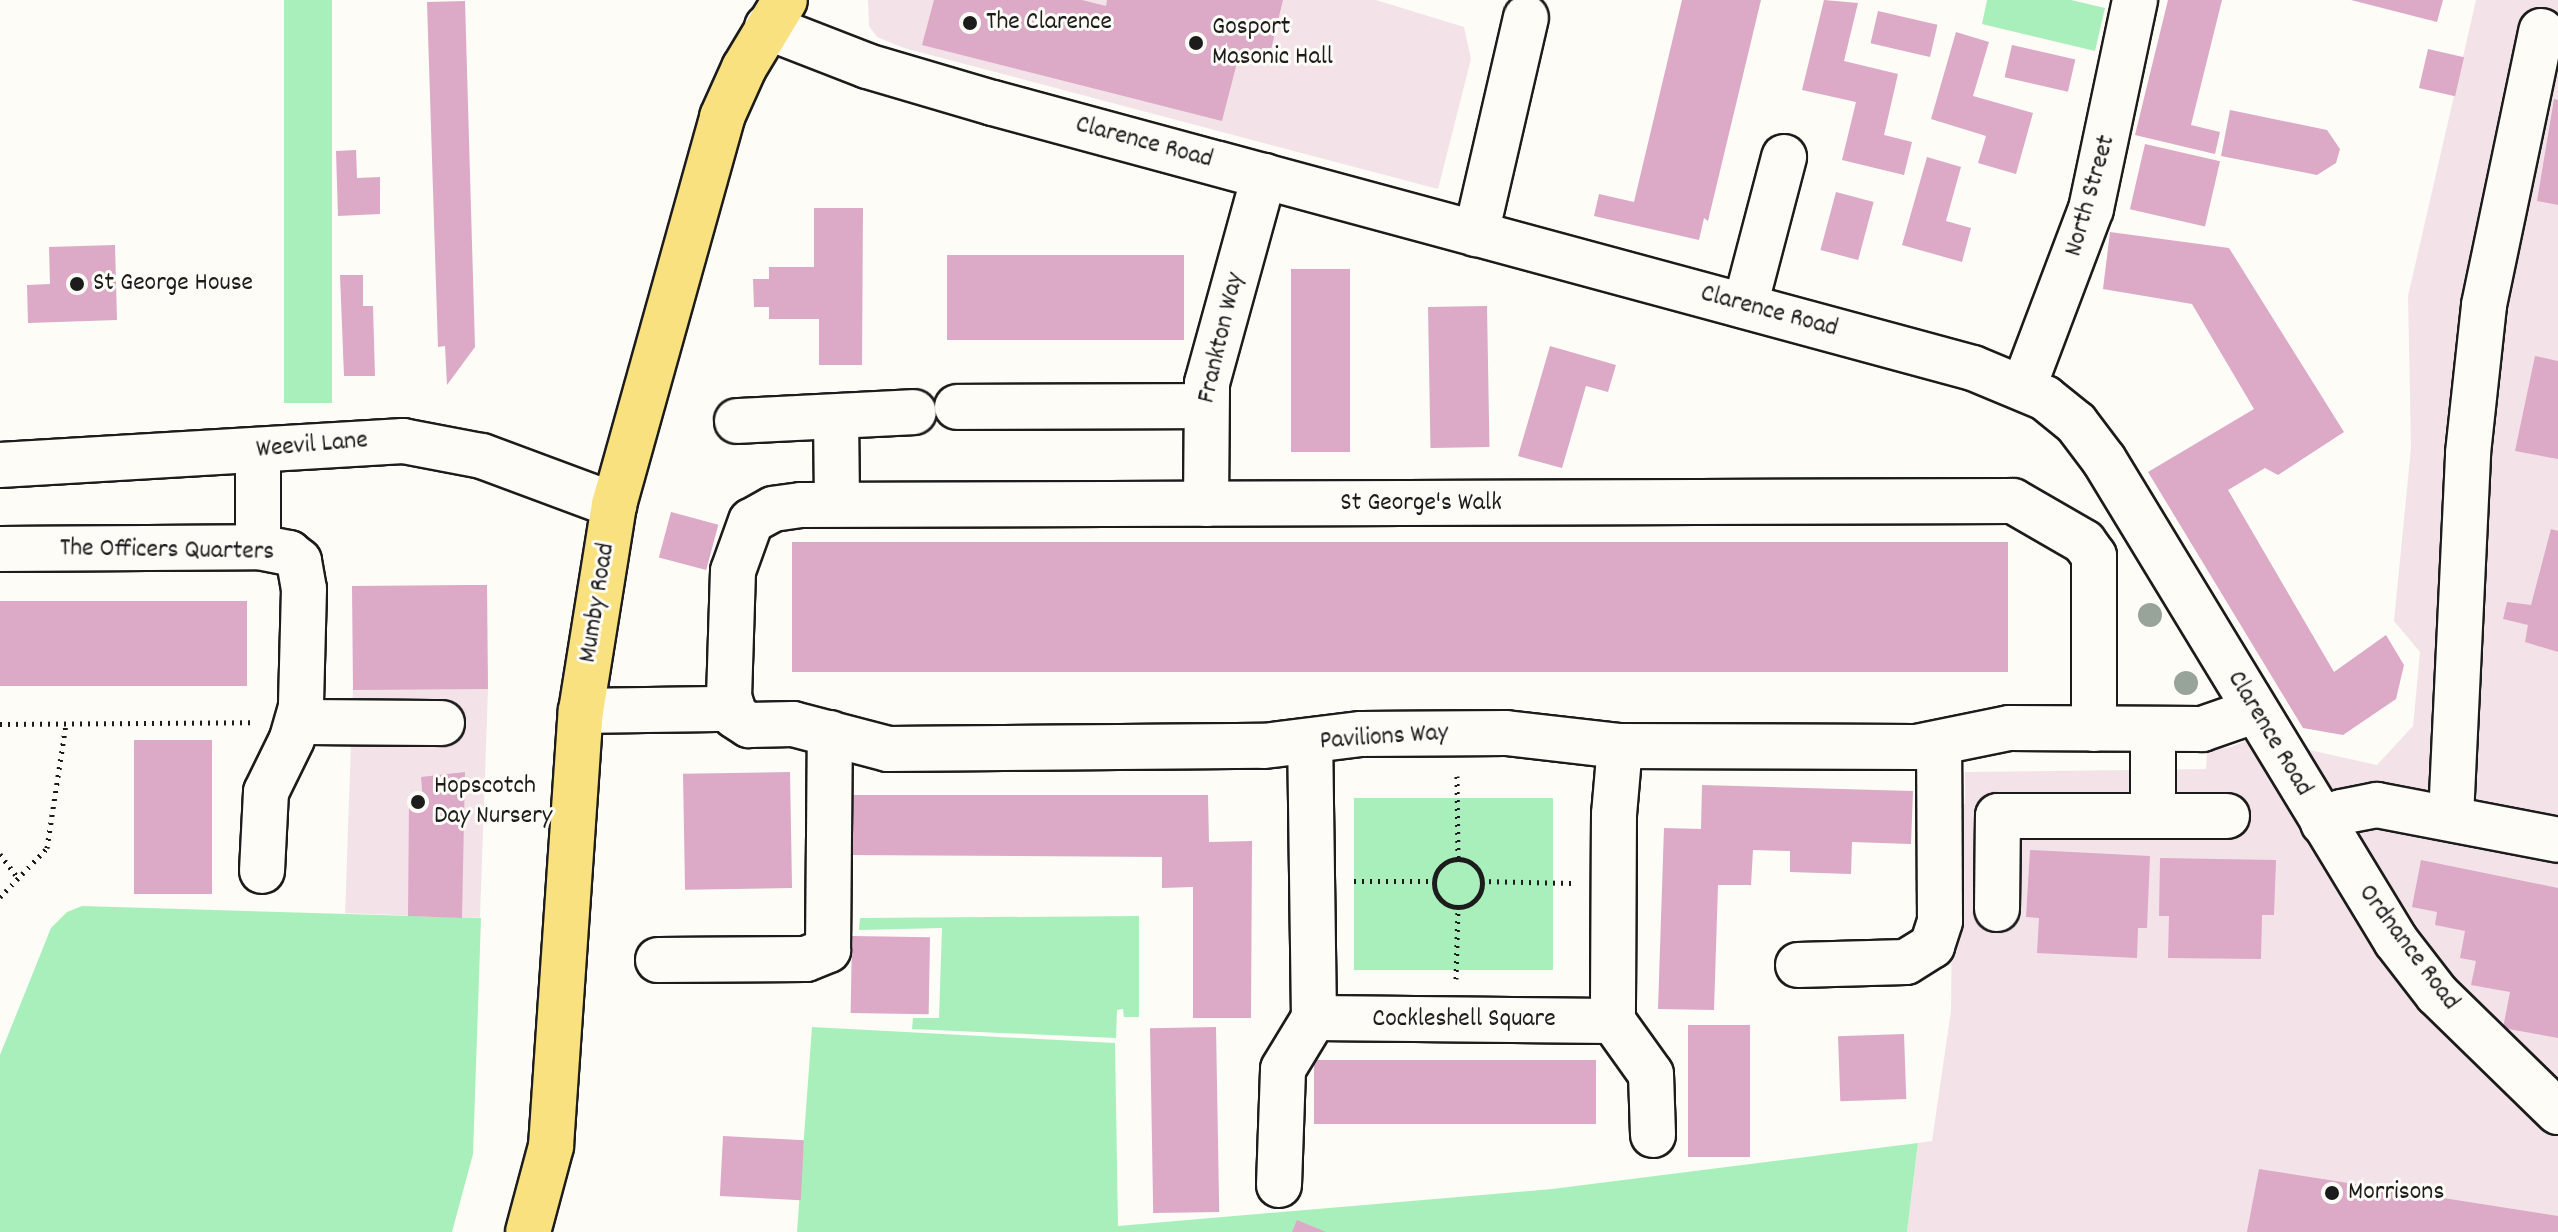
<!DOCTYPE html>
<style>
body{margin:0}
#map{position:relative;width:2558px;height:1232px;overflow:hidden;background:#fdfcf7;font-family:Dekko,sans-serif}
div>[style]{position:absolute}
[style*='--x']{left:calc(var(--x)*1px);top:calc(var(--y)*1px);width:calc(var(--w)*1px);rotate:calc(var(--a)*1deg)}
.built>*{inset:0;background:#f3e3e8;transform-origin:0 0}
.green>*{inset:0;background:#a9efbb;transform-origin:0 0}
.building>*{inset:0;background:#dca9c6;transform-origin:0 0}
.path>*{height:5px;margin-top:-2.5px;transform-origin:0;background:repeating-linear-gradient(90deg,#1c1c1c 0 2px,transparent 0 8px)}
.path>.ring{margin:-2.5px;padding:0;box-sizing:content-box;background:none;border:5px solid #1c1c1c;border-radius:50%}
.roads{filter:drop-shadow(2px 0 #1c1c1c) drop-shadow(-2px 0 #1c1c1c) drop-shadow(0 2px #1c1c1c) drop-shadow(0 -2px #1c1c1c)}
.minor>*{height:44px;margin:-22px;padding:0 22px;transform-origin:22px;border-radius:22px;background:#fdfcf7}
.major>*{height:44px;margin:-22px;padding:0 22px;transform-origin:22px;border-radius:22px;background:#fae180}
.trees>*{width:24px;height:24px;margin:-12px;border-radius:50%;background:#98a399}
.dots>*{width:22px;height:22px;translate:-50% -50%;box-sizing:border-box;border:4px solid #fdfcf7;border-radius:50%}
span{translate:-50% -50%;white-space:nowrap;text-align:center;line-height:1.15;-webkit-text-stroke:6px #fdfcf7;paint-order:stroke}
.poi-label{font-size:26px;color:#1c1c1c}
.left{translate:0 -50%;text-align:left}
.street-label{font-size:26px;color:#1c1c1c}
</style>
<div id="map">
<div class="built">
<div style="clip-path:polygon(868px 0,1376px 0,1464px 27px,1471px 59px,1438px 189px,904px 48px,877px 37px,869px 26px)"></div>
<div style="clip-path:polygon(2476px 0,2558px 0,2558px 1232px,1907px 1232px,1918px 1143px,1932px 1141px,1951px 1011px,1953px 805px,1965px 804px,1965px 772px,2206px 769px,2207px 750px,2231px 747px,2285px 724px,2305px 749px,2377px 765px,2413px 726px,2420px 652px,2394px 621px,2411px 448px,2408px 296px)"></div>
<div style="left:488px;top:689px;width:229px;height:135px;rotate:92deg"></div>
</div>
<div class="green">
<div style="left:284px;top:0;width:48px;height:403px"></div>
<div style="clip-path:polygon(1987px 0,2071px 0,2105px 8px,2095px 51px,1982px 24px)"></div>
<div style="left:1354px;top:798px;width:199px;height:172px"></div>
<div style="clip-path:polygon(82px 906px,481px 918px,473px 1154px,452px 1232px,0 1232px,0 1055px,51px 928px,67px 912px)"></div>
<div style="clip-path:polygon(1139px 916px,1139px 1017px,1124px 1017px,1123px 1009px,1117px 1010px,1116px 1038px,912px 1029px,913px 1018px,939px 1018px,942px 928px,859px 930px,860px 918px)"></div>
<div style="clip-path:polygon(812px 1027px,1115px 1043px,1118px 1226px,1552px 1189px,1918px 1143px,1907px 1232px,797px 1232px)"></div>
</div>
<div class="building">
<div style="clip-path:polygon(934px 0,1082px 0,1106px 6px,1107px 0,1283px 0,1269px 58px,1240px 51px,1222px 121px,922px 45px)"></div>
<div style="clip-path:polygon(1682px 0,1761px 0,1708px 221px,1704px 218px,1699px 240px,1594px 216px,1599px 194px,1634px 202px)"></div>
<div style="clip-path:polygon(1824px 0,1858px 3px,1844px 61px,1898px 74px,1884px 135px,1912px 142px,1904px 175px,1842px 160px,1856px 102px,1802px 90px)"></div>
<div style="clip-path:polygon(2168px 0,2222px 0,2191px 125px,2220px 132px,2215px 154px,2135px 135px)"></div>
<div style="clip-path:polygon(2351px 0,2443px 0,2437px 22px)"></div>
<div style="clip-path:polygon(465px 1px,475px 347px,447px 385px,445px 346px,438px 347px,427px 2px)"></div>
<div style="left:1878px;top:11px;width:61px;height:33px;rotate:13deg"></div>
<div style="clip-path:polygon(1956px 32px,1989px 42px,1973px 96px,2033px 113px,2016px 174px,1978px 163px,1986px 136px,1931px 119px)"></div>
<div style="left:2012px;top:45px;width:65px;height:33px;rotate:13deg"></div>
<div style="left:2428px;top:49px;width:37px;height:40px;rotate:13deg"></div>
<div style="clip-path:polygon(2554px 99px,2558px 100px,2558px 205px,2537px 201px)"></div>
<div style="clip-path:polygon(2230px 110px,2327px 130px,2340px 149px,2336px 163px,2317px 175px,2221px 156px)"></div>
<div style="left:2145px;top:144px;width:77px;height:67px;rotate:13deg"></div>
<div style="clip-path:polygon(356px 150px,357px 178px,380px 177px,380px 214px,338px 216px,336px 151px)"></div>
<div style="clip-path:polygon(1927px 157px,1961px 167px,1946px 221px,1971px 228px,1962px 262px,1902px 245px)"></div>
<div style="left:1836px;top:192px;width:39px;height:60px;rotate:15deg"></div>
<div style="clip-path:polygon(814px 208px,863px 208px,862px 365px,819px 365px,819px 319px,769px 319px,769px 307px,754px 307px,753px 279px,769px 279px,769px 267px,814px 267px)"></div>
<div style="clip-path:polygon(2110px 232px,2229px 248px,2344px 432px,2278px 475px,2265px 468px,2228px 490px,2334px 672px,2386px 635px,2404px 665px,2396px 699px,2343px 735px,2303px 728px,2148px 472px,2254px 409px,2192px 304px,2103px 289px)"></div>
<div style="clip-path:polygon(115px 245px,117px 320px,28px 323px,27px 285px,50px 284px,49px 247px)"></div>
<div style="left:947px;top:255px;width:237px;height:85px"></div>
<div style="left:1291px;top:269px;width:59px;height:183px"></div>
<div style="clip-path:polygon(340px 275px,363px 275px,363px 306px,373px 306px,375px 376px,344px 376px)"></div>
<div style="left:1487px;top:306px;width:141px;height:59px;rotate:89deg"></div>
<div style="clip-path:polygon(1550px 346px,1616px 365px,1608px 392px,1586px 386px,1562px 468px,1518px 456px)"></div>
<div style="clip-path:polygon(2535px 356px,2558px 361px,2558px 459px,2515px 451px)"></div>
<div style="left:671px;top:512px;width:49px;height:47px;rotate:15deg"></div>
<div style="clip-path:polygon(2551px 529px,2558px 531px,2558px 652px,2525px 642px,2528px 625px,2503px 619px,2507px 602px,2531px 605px)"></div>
<div style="left:2008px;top:542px;width:130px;height:1216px;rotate:90deg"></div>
<div style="clip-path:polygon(467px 585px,487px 585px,488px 689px,353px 690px,352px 586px)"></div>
<div style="left:0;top:601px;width:247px;height:85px"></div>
<div style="left:212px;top:740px;width:154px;height:78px;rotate:90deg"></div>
<div style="clip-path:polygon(465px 772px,462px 918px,408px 916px,409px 802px,423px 802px,421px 777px)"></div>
<div style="left:790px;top:772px;width:116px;height:107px;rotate:89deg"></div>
<div style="clip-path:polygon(1702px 785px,1913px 791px,1911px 844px,1852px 842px,1851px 874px,1790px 872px,1790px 851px,1753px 850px,1751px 885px,1718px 885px,1714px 1010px,1658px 1009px,1664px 828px,1701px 829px)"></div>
<div style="clip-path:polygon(844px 795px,1208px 795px,1209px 842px,1252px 841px,1251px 1018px,1193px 1018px,1193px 887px,1162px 888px,1162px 857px,844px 855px)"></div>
<div style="clip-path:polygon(2030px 850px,2150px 856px,2147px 928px,2138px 928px,2137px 958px,2037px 953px,2039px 918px,2026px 917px)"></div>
<div style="clip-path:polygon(2160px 858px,2276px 860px,2274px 915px,2262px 915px,2261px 959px,2168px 958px,2169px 916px,2159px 916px)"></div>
<div style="clip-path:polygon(2421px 860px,2558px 888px,2558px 1038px,2503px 1028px,2510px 992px,2471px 985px,2476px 961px,2460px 958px,2465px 931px,2435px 925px,2437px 912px,2412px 907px)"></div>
<div style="left:852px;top:936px;width:78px;height:77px;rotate:1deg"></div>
<div style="left:1750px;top:1025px;width:132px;height:62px;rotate:90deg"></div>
<div style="left:1216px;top:1027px;width:185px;height:66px;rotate:89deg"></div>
<div style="left:1904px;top:1034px;width:65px;height:66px;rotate:88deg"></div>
<div style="left:1314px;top:1060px;width:282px;height:64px"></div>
<div style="left:723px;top:1136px;width:81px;height:60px;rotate:3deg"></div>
<div style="clip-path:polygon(2259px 1169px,2558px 1216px,2558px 1232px,2247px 1232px)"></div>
<div style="clip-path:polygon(1297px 1220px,1326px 1232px,1292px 1232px)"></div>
</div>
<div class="path">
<div style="--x:0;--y:724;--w:255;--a:-0.4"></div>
<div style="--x:1457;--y:776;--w:83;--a:89.3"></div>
<div style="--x:0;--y:854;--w:30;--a:53"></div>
<div class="ring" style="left:1434px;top:859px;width:43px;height:43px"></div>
<div style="--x:1354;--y:881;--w:80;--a:0"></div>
<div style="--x:1481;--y:881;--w:91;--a:1.3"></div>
<div style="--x:0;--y:897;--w:68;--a:-46.2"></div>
<div style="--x:47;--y:848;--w:125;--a:-81.3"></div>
<div style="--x:1456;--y:979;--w:72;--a:-88.4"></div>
</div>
<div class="roads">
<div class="minor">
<div style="--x:767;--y:27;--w:107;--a:21.3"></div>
<div style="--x:867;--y:66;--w:131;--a:16.4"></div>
<div style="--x:993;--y:103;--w:1015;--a:15.13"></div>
<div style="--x:1973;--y:368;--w:78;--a:22.6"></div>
<div style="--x:2045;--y:398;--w:40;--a:39"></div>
<div style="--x:2076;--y:423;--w:46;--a:52.9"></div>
<div style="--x:2104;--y:460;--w:563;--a:58.74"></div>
<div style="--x:2396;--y:941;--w:67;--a:52.3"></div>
<div style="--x:2437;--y:994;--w:169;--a:44.3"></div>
<div style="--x:1476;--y:234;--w:222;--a:-77"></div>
<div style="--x:1745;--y:306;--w:154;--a:-75.3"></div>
<div style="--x:2024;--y:386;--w:189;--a:-69.3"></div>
<div style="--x:2091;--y:209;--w:214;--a:-78.1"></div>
<div style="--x:957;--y:407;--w:247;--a:-0.2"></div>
<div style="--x:836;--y:417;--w:87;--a:89.3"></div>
<div style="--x:737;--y:421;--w:177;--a:-2.9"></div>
<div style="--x:258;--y:450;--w:97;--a:90"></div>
<div style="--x:0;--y:465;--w:404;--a:-3.4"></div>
<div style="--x:403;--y:441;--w:80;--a:10.8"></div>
<div style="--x:482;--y:456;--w:141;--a:20.4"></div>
<div style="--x:1206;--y:504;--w:121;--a:-89.5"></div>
<div style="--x:1207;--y:383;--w:215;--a:-74.6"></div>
<div style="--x:0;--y:549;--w:258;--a:-0.4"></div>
<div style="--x:258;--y:547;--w:32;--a:11"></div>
<div style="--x:289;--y:553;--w:13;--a:39"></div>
<div style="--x:299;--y:561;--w:28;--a:80"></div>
<div style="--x:304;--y:589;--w:118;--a:91.5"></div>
<div style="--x:301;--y:707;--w:33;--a:106"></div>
<div style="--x:292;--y:739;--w:59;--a:116.1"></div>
<div style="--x:266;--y:792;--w:79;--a:92.9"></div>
<div style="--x:581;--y:711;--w:149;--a:-0.8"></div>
<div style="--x:298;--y:722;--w:144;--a:0.4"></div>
<div style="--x:2094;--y:729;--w:173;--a:-90"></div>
<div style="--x:2094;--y:556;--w:17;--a:-126"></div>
<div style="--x:2084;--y:542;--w:82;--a:-150"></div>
<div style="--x:2013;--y:501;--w:1212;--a:179.81"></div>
<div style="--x:801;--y:505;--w:28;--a:172"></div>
<div style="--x:773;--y:509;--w:25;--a:151"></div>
<div style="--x:751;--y:521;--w:53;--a:109.8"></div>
<div style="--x:733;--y:571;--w:126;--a:91.8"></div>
<div style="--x:729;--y:697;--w:20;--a:72"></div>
<div style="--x:735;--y:716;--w:17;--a:33"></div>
<div style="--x:749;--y:725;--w:44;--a:-1.3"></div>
<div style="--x:793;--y:724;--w:98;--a:14.7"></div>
<div style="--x:888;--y:749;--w:376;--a:-0.5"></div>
<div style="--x:1264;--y:746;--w:98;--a:-7.1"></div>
<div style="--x:1361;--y:734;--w:145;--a:-0.4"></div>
<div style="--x:1506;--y:733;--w:115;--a:6.5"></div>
<div style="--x:1620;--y:746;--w:296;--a:0.2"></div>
<div style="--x:1916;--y:747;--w:95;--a:-11.5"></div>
<div style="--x:2009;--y:728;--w:193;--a:0.3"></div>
<div style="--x:2202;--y:729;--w:55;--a:-19.1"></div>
<div style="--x:1620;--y:746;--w:68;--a:95"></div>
<div style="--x:1614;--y:814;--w:207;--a:90.3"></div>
<div style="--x:1613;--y:1021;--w:65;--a:54.4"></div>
<div style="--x:1651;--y:1074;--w:61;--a:88.1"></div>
<div style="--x:2153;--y:816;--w:74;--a:0"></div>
<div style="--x:2451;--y:817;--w:364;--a:-87.3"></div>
<div style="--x:2468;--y:453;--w:149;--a:-83.8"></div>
<div style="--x:2484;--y:305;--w:280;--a:-78.2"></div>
<div style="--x:2323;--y:823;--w:21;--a:-31"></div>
<div style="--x:2341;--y:812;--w:37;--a:-11"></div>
<div style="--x:2377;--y:805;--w:184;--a:10.9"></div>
<div style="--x:1997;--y:909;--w:93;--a:-89.4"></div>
<div style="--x:1998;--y:816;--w:155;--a:0"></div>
<div style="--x:2153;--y:816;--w:87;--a:-90"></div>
<div style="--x:658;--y:960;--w:148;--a:-0.4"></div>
<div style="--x:806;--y:959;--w:24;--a:-22"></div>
<div style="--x:828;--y:950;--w:217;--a:-89.5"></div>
<div style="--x:1798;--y:965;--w:108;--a:-1.6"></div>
<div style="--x:1906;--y:962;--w:31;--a:-32"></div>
<div style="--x:1932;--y:946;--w:26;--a:-72"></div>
<div style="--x:1940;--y:921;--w:178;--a:-90.3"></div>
<div style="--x:1314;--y:1018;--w:299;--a:0.6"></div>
<div style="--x:1279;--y:1185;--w:116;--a:-88"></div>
<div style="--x:1283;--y:1069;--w:60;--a:-58.7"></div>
<div style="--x:1314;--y:1018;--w:276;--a:-90.8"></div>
</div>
<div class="major">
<div style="--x:528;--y:1232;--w:89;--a:-75"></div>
<div style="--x:551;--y:1146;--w:436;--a:-86.1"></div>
<div style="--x:581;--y:711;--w:209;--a:-80.9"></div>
<div style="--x:614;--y:505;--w:403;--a:-74.4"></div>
<div style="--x:722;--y:117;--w:54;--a:-65.8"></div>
<div style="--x:744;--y:68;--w:79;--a:-58.9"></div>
</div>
</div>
<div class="trees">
<div style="left:2150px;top:615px"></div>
<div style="left:2186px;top:683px"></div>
</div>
<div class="dots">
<div style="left:970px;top:23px;background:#1c1c1c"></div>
<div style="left:1196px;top:43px;background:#1c1c1c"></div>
<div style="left:77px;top:284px;background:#1c1c1c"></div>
<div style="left:418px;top:802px;background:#1c1c1c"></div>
<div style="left:2332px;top:1193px;background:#1c1c1c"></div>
</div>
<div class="poi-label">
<span class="left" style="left:986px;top:23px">The Clarence</span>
<span class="left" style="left:1212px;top:43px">Gosport<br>Masonic Hall</span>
<span class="left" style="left:93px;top:284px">St George House</span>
<span class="left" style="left:434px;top:802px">Hopscotch<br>Day Nursery</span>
<span class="left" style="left:2348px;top:1193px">Morrisons</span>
</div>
<div class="street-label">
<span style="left:1144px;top:143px;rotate:15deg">Clarence Road</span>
<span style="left:2091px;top:196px;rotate:-74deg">North Street</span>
<span style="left:1769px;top:312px;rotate:15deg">Clarence Road</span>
<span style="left:1222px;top:338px;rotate:-77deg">Frankton Way</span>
<span style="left:312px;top:446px;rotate:-5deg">Weevil Lane</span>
<span style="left:1421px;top:504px">St George's Walk</span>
<span style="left:167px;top:551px;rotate:1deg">The Officers Quarters</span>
<span style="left:598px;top:603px;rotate:-81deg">Mumby Road</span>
<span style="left:2269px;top:734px;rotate:59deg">Clarence Road</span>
<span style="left:1384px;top:738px;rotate:-4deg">Pavilions Way</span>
<span style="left:2408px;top:948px;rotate:53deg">Ordnance Road</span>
<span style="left:1464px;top:1020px">Cockleshell Square</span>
</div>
</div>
